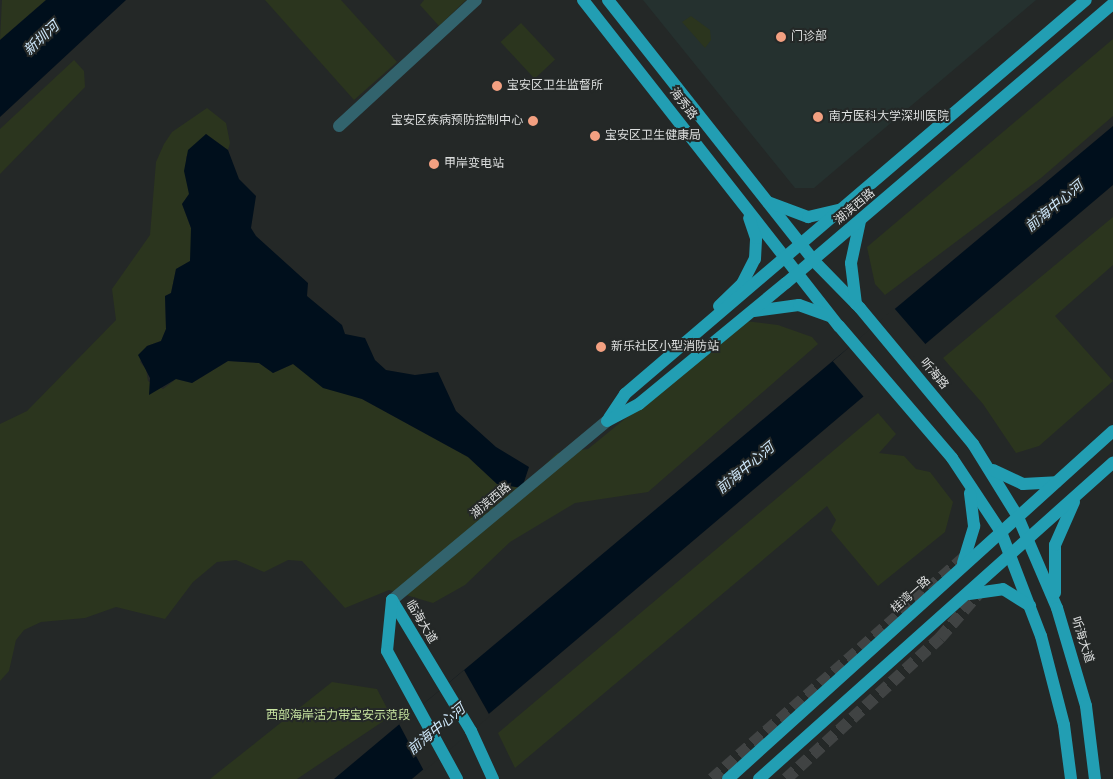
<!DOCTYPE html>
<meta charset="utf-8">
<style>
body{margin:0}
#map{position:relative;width:1113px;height:779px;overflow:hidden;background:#242827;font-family:"Work Sans","Noto Sans SC",sans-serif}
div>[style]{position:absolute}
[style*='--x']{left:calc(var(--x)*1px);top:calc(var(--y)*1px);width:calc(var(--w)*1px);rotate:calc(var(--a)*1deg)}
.built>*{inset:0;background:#25312f}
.green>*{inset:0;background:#2b351e;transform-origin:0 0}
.water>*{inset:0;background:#000f1c}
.pier>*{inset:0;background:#242827;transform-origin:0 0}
.major-tunnel>*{height:12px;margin-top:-6px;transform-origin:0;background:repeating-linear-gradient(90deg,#404343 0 12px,transparent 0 18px)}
.minor>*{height:12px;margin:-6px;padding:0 6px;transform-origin:6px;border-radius:6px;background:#32636d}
.major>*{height:12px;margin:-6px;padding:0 6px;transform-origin:6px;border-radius:6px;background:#229eb3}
.major-bridge>*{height:12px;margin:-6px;padding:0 6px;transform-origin:6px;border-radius:6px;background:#229eb3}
.dots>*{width:14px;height:14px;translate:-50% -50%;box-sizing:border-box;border:2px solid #242827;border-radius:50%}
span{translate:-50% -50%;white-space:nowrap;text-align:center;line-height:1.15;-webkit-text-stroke:4px #242827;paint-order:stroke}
.poi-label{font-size:12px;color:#dddfdf}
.left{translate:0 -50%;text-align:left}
.right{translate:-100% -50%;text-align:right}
.street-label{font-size:12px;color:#dddfdf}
.park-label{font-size:12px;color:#c8e5a1}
.water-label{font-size:14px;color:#cfe8fb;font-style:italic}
</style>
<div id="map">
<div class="built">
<div style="clip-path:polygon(643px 0,1036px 0,814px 188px,795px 188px)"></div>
</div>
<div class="green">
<div style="clip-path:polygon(2px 0,46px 0,0 40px)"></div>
<div style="clip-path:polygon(265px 0,341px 0,397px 62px,354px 100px)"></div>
<div style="clip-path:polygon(424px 0,466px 0,439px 26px,420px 5px)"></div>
<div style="clip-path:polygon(691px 16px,710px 30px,711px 40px,705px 48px,682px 22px)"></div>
<div style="left:521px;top:23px;width:50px;height:28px;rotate:47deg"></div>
<div style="clip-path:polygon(1113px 39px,1113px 116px,1041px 178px,885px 295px,875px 284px,867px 247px)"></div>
<div style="clip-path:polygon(74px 60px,84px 71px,85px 87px,0 174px,0 129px)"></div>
<div style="clip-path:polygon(207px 108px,226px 123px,230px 143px,228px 150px,206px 134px,186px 157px,189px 194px,182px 204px,191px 228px,193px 251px,190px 261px,176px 269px,171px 293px,165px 296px,166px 329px,161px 341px,147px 346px,140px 362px,146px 369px,148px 381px,163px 389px,176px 379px,192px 383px,228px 361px,259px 363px,273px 373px,293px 364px,302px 366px,310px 378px,362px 399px,468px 457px,497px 484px,521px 488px,557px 453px,588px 449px,745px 321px,778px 325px,812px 337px,818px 344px,648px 492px,575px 503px,510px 542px,465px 585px,433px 603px,389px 590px,345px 608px,302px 561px,288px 560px,264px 572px,236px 560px,217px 562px,193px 582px,165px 619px,116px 607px,85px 618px,41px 622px,24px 630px,16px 640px,9px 671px,0 681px,0 424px,27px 411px,116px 320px,112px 289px,150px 235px,156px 162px,164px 144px,172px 132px)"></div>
<div style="clip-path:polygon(1113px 217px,1113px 265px,1055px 316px,1113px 381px,1039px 446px,1016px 453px,983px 404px,943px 358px)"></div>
<div style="clip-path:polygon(878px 413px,896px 434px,879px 453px,904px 456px,916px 469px,930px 472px,953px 502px,945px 532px,878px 586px,831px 530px,836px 520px,827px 506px,515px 768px,498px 733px)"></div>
<div style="clip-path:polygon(332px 682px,377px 689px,391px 716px,297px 779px,210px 779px)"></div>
</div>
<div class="water">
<div style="clip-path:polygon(46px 0,126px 0,0 117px,0 40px)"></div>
<div style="clip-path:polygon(1113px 126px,1113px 185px,412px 779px,334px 779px)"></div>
<div style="clip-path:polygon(206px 134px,228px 150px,239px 179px,256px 196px,251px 228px,256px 236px,308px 283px,307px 296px,342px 325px,345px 334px,365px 338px,375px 360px,386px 370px,415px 375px,438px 372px,456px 411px,496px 447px,529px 467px,522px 488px,497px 484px,468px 457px,362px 399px,323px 388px,293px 364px,273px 373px,259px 363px,228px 361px,192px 383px,176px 379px,149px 395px,150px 378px,138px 355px,147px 346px,161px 341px,166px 329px,165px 296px,171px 293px,176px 269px,190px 261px,191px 228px,182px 204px,189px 194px,184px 171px,188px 150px)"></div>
</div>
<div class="pier">
<div style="left:894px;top:308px;width:50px;height:81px;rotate:49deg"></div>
<div style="clip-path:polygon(464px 670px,490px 716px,424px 771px,399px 724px)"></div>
</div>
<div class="major-tunnel">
<div style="--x:712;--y:779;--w:344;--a:-41.3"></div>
<div style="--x:786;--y:779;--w:209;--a:-42.5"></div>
<div style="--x:940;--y:638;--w:69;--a:-49.1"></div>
</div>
<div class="minor">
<div style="--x:339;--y:126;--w:186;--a:-42.6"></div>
<div style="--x:392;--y:600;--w:280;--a:-39.8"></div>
</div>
<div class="major">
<div style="--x:583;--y:0;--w:415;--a:51.9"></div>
<div style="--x:839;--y:326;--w:174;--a:49.4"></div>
<div style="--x:952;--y:458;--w:89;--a:56.5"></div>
<div style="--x:1001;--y:532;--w:111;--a:69"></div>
<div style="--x:1041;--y:636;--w:92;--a:75.5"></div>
<div style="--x:1064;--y:725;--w:54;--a:82.6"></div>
<div style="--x:608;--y:0;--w:331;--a:51.7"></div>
<div style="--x:813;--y:260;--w:67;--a:45.6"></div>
<div style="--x:768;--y:202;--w:43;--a:20.6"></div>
<div style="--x:808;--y:217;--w:35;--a:-13"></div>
<div style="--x:856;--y:304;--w:41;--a:-97"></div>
<div style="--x:851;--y:263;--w:43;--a:-77.9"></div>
<div style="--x:719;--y:306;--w:32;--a:-44"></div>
<div style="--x:742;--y:284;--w:28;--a:-63"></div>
<div style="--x:755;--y:259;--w:21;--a:-87"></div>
<div style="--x:756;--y:238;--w:21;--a:-109"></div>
<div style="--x:754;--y:311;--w:45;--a:-7.6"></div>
<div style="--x:799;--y:305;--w:32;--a:20"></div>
<div style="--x:609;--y:418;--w:29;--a:-56"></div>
<div style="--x:625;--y:394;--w:606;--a:-40.52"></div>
<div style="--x:607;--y:421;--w:36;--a:-28"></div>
<div style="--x:639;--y:404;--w:190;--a:-39.5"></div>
<div style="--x:786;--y:283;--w:430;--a:-40.5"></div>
<div style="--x:973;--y:444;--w:86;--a:58.3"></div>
<div style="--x:1018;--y:517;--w:99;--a:66.8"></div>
<div style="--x:1057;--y:608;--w:102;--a:73.5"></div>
<div style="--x:1086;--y:706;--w:74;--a:83"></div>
<div style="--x:993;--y:470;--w:33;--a:25"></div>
<div style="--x:1023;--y:484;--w:33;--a:-3"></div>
<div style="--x:963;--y:563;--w:39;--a:-73"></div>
<div style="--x:974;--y:526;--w:33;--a:-97"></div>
<div style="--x:1055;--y:593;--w:48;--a:-90"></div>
<div style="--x:1055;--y:545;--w:47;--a:-66.2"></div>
<div style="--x:969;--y:594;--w:34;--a:-8"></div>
<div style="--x:1003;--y:589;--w:32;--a:32"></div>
<div style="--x:392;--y:600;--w:153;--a:58.9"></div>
<div style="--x:471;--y:731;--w:53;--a:65.4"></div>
<div style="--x:392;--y:600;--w:51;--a:95.6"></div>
<div style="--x:387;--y:651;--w:146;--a:61.3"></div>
<div style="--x:728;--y:779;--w:519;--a:-42.11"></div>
<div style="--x:759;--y:779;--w:475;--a:-41.8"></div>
</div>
<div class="major-bridge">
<div style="--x:860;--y:308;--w:177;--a:50.3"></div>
</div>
<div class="dots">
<div style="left:781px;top:37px;background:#f3a081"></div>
<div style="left:497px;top:86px;background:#f3a081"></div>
<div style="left:818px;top:117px;background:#f3a081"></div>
<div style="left:533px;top:121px;background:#f3a081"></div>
<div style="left:595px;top:136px;background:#f3a081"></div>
<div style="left:434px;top:164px;background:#f3a081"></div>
<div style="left:601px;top:347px;background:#f3a081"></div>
</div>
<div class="poi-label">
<span class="left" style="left:791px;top:37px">门诊部</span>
<span class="left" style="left:507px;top:86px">宝安区卫生监督所</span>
<span class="left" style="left:829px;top:117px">南方医科大学深圳医院</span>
<span class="right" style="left:523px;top:121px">宝安区疾病预防控制中心</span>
<span class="left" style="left:605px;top:136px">宝安区卫生健康局</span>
<span class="left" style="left:444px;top:164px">甲岸变电站</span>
<span class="left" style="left:611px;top:347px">新乐社区小型消防站</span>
</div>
<div class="street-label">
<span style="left:683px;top:104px;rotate:52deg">海秀路</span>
<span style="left:855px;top:207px;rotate:-40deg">湖滨西路</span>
<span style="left:934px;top:374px;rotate:50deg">听海路</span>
<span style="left:491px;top:501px;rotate:-40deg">湖滨西路</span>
<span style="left:911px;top:595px;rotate:-42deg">桂湾一路</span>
<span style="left:421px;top:622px;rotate:59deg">临海大道</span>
<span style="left:1082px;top:640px;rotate:72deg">听海大道</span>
</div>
<div class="park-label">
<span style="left:338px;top:716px">西部海岸活力带宝安示范段</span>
</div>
<div class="water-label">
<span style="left:41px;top:38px;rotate:-43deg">新圳河</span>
<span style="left:1054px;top:206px;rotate:-40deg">前海中心河</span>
<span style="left:745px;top:468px;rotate:-40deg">前海中心河</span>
<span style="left:436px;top:729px;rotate:-40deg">前海中心河</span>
</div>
</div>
